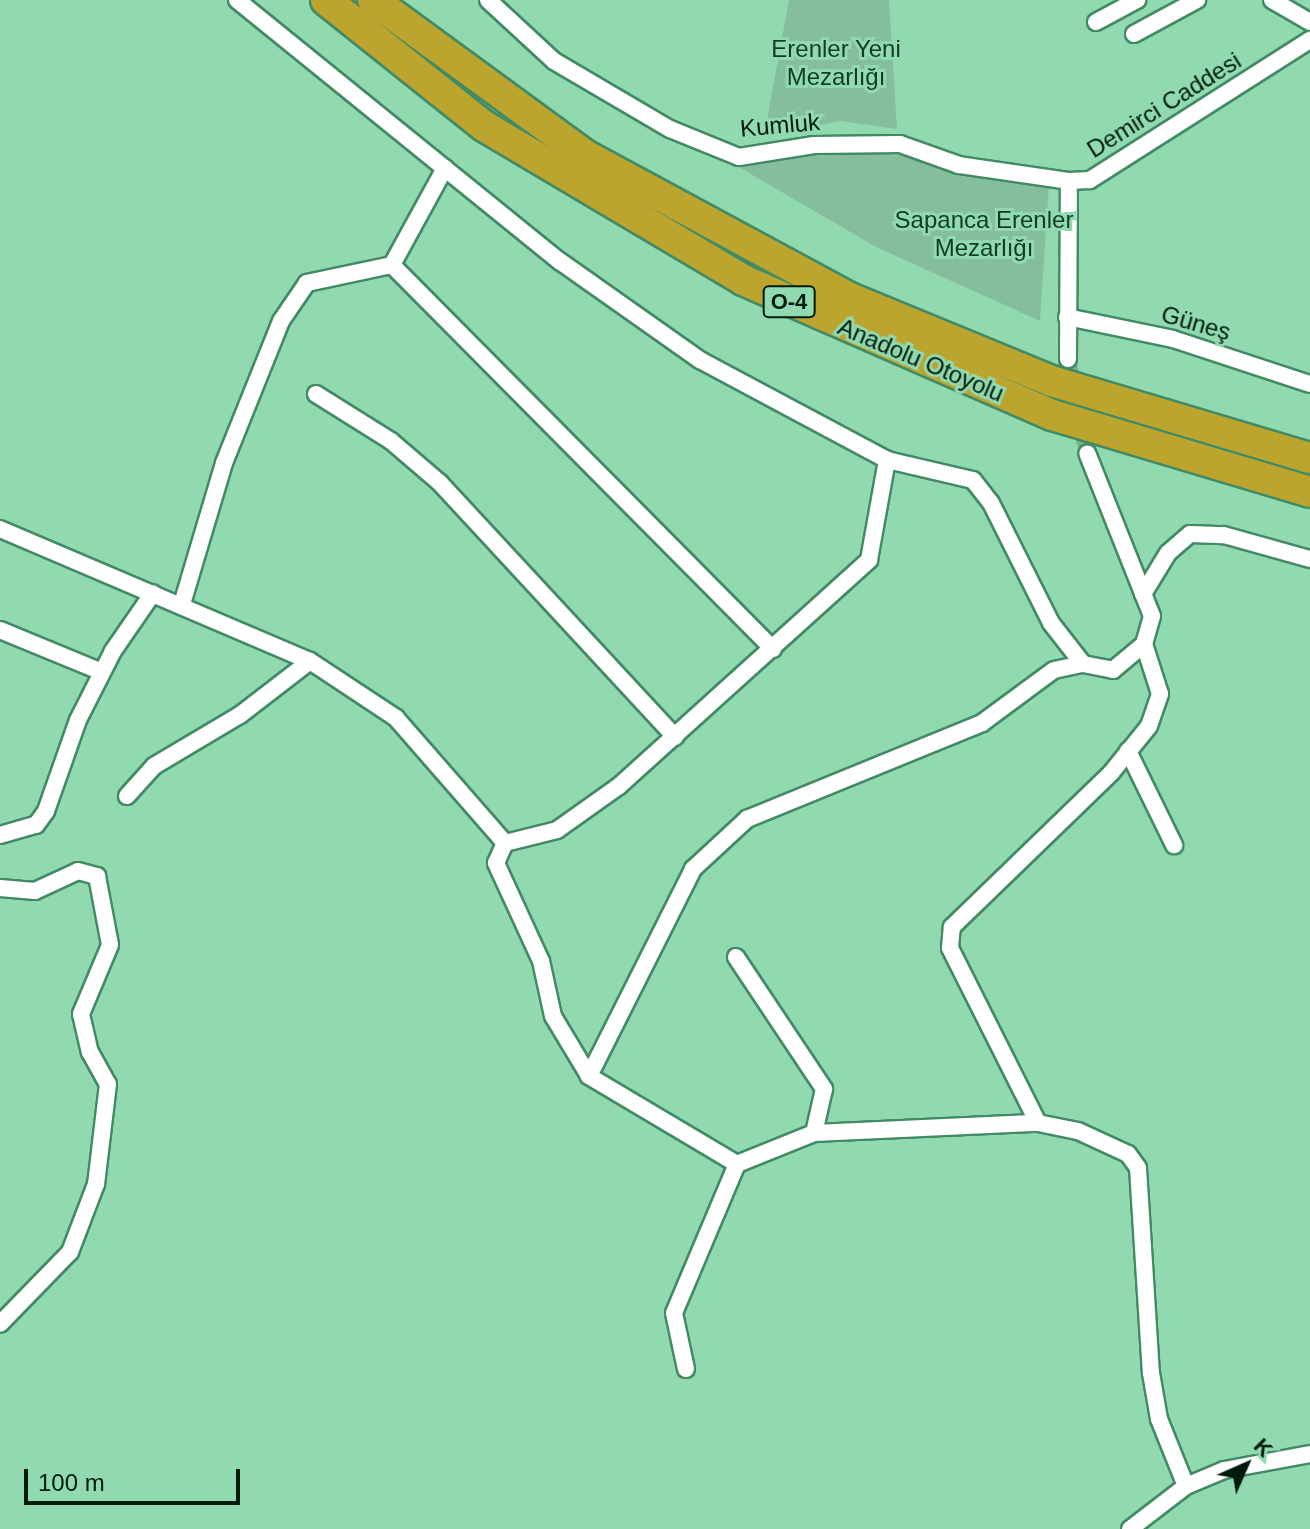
<!DOCTYPE html>
<meta charset="utf-8">
<style>
body{margin:0}
#map{position:relative;width:1310px;height:1529px;overflow:hidden;background:#91dab0;font-family:Helvetica,sans-serif}
div>[style]{position:absolute}
[style*='--x']{left:calc(var(--x)*1px);top:calc(var(--y)*1px);width:calc(var(--w)*1px);rotate:calc(var(--a)*1deg)}
.green>*{inset:0;background:#85be9d}
.minor-tunnel>*{height:16px;margin-top:-8px;transform-origin:0;background:repeating-linear-gradient(90deg,#74b48f 0 16px,transparent 0 24px)}
.roads{filter:drop-shadow(2px 0 #428a64) drop-shadow(-2px 0 #428a64) drop-shadow(0 2px #428a64) drop-shadow(0 -2px #428a64)}
.minor>*{height:16px;margin:-8px;padding:0 8px;transform-origin:8px;border-radius:8px;background:#fff}
.motorway>*{height:30px;margin:-15px;padding:0 15px;transform-origin:15px;border-radius:15px;background:#bba52e}
span{translate:-50% -50%;white-space:nowrap;text-align:center;line-height:1.15;-webkit-text-stroke:6px #91dab0;paint-order:stroke}
.shield-label span{padding:2px 6px;background:#91dab0;border:2px solid;border-radius:6px;-webkit-text-stroke-width:0}
.shield-label{font-size:22px;color:#001b0d;font-weight:700}
.park-label{font-size:24px;color:#103b26}
.street-label{font-size:24px;color:#001b0d}
.north{position:absolute;left:1206px;top:1425px;width:80px;height:80px;-webkit-text-stroke:6px #91dab0;paint-order:stroke;rotate:45deg;font-size:22px;font-weight:700;line-height:32px;text-align:center;color:#001b0d}
.north::after{content:'';display:block;margin:auto;width:28px;height:36px;background:#001b0d;clip-path:polygon(50% 0,100% 100%,50% 72%,0 100%)}
.scale{position:absolute;left:24px;top:1469px;width:216px;height:36px;box-sizing:border-box;border:4px solid #001b0d;border-top:0;padding-left:10px;font-size:24px;line-height:28px;white-space:nowrap;color:#001b0d;-webkit-text-stroke:6px #91dab0;paint-order:stroke}
</style>
<div id="map">
<div class="green">
<div style="clip-path:polygon(789px 0,889px 0,897px 129px,841px 121px,764px 136px)"></div>
<div style="clip-path:polygon(900px 149px,1049px 184px,1040px 321px,876px 247px,737px 166px,817px 150px)"></div>
</div>
<div class="minor-tunnel">
<div style="--x:1068;--y:359;--w:96;--a:78.6"></div>
</div>
<div class="roads">
<div class="minor">
<div style="--x:237;--y:0;--w:417;--a:39"></div>
<div style="--x:561;--y:262;--w:170;--a:35.2"></div>
<div style="--x:700;--y:360;--w:212;--a:28.1"></div>
<div style="--x:887;--y:460;--w:88;--a:13.1"></div>
<div style="--x:973;--y:480;--w:29;--a:52"></div>
<div style="--x:991;--y:503;--w:134;--a:63.4"></div>
<div style="--x:1051;--y:623;--w:52;--a:52"></div>
<div style="--x:1083;--y:664;--w:31;--a:11"></div>
<div style="--x:1113;--y:670;--w:40;--a:-40"></div>
<div style="--x:1144;--y:644;--w:29;--a:-74"></div>
<div style="--x:1152;--y:616;--w:175;--a:-111.7"></div>
<div style="--x:488;--y:0;--w:90;--a:42.7"></div>
<div style="--x:554;--y:61;--w:134;--a:30.4"></div>
<div style="--x:670;--y:129;--w:74;--a:22.1"></div>
<div style="--x:739;--y:157;--w:76;--a:-9.1"></div>
<div style="--x:814;--y:145;--w:86;--a:-0.7"></div>
<div style="--x:900;--y:144;--w:63;--a:19.6"></div>
<div style="--x:959;--y:165;--w:111;--a:8.3"></div>
<div style="--x:1272;--y:0;--w:44;--a:30.1"></div>
<div style="--x:1096;--y:22;--w:47;--a:-28.2"></div>
<div style="--x:1134;--y:34;--w:72;--a:-28.4"></div>
<div style="--x:445;--y:168;--w:111;--a:118.7"></div>
<div style="--x:392;--y:265;--w:541;--a:45.22"></div>
<div style="--x:1067;--y:317;--w:108;--a:11.7"></div>
<div style="--x:1173;--y:339;--w:144;--a:18.2"></div>
<div style="--x:1068;--y:359;--w:178;--a:-89.7"></div>
<div style="--x:1069;--y:181;--w:21;--a:-3"></div>
<div style="--x:1090;--y:180;--w:261;--a:-32.5"></div>
<div style="--x:316;--y:394;--w:89;--a:32.1"></div>
<div style="--x:391;--y:441;--w:65;--a:40.6"></div>
<div style="--x:440;--y:483;--w:346;--a:47.2"></div>
<div style="--x:0;--y:529;--w:337;--a:23.1"></div>
<div style="--x:310;--y:661;--w:103;--a:33.5"></div>
<div style="--x:396;--y:718;--w:166;--a:48.9"></div>
<div style="--x:1143;--y:594;--w:48;--a:-58.6"></div>
<div style="--x:1168;--y:553;--w:29;--a:-41"></div>
<div style="--x:1190;--y:534;--w:34;--a:2"></div>
<div style="--x:1224;--y:535;--w:89;--a:15.6"></div>
<div style="--x:182;--y:604;--w:147;--a:-73.4"></div>
<div style="--x:224;--y:463;--w:153;--a:-68.1"></div>
<div style="--x:281;--y:321;--w:46;--a:-55.6"></div>
<div style="--x:307;--y:283;--w:87;--a:-12"></div>
<div style="--x:0;--y:630;--w:110;--a:22.4"></div>
<div style="--x:1128;--y:751;--w:105;--a:63.9"></div>
<div style="--x:127;--y:796;--w:40;--a:-48"></div>
<div style="--x:154;--y:766;--w:100;--a:-30.7"></div>
<div style="--x:240;--y:715;--w:88;--a:-37.6"></div>
<div style="--x:0;--y:835;--w:37;--a:-16"></div>
<div style="--x:36;--y:825;--w:17;--a:-54"></div>
<div style="--x:46;--y:811;--w:96;--a:-70.6"></div>
<div style="--x:78;--y:720;--w:77;--a:-63.1"></div>
<div style="--x:113;--y:651;--w:70;--a:-55.4"></div>
<div style="--x:0;--y:888;--w:35;--a:5"></div>
<div style="--x:35;--y:891;--w:47;--a:-24.9"></div>
<div style="--x:78;--y:871;--w:20;--a:15"></div>
<div style="--x:97;--y:876;--w:70;--a:79.3"></div>
<div style="--x:110;--y:945;--w:75;--a:112.8"></div>
<div style="--x:81;--y:1014;--w:39;--a:77"></div>
<div style="--x:90;--y:1052;--w:37;--a:61"></div>
<div style="--x:108;--y:1084;--w:101;--a:96.8"></div>
<div style="--x:96;--y:1184;--w:73;--a:110.9"></div>
<div style="--x:70;--y:1252;--w:100;--a:134.2"></div>
<div style="--x:736;--y:957;--w:159;--a:56.3"></div>
<div style="--x:824;--y:1089;--w:45;--a:102.8"></div>
<div style="--x:589;--y:1076;--w:232;--a:-63.3"></div>
<div style="--x:693;--y:869;--w:74;--a:-42.8"></div>
<div style="--x:747;--y:819;--w:254;--a:-22.2"></div>
<div style="--x:982;--y:723;--w:89;--a:-36.4"></div>
<div style="--x:1054;--y:670;--w:30;--a:-12"></div>
<div style="--x:1038;--y:1123;--w:41;--a:11.3"></div>
<div style="--x:1078;--y:1131;--w:55;--a:24.7"></div>
<div style="--x:1128;--y:1154;--w:17;--a:54"></div>
<div style="--x:1138;--y:1168;--w:205;--a:86.4"></div>
<div style="--x:1151;--y:1373;--w:47;--a:80.1"></div>
<div style="--x:1159;--y:1419;--w:72;--a:68.1"></div>
<div style="--x:737;--y:1164;--w:83;--a:-21.9"></div>
<div style="--x:814;--y:1133;--w:224;--a:-2.6"></div>
<div style="--x:1038;--y:1123;--w:196;--a:-116.7"></div>
<div style="--x:950;--y:948;--w:21;--a:-85"></div>
<div style="--x:952;--y:927;--w:221;--a:-44.1"></div>
<div style="--x:1111;--y:773;--w:60;--a:-51"></div>
<div style="--x:1149;--y:726;--w:34;--a:-71"></div>
<div style="--x:1160;--y:694;--w:52;--a:-107.7"></div>
<div style="--x:686;--y:1369;--w:57;--a:-102.1"></div>
<div style="--x:674;--y:1313;--w:162;--a:-67.1"></div>
<div style="--x:737;--y:1164;--w:172;--a:-149.3"></div>
<div style="--x:589;--y:1076;--w:70;--a:-121"></div>
<div style="--x:553;--y:1016;--w:56;--a:-102.3"></div>
<div style="--x:541;--y:961;--w:108;--a:-114.7"></div>
<div style="--x:496;--y:863;--w:22;--a:-66"></div>
<div style="--x:505;--y:843;--w:54;--a:-14"></div>
<div style="--x:557;--y:830;--w:76;--a:-35.4"></div>
<div style="--x:619;--y:786;--w:337;--a:-42.1"></div>
<div style="--x:869;--y:560;--w:102;--a:-79.8"></div>
<div style="--x:1130;--y:1529;--w:71;--a:-37.5"></div>
<div style="--x:1186;--y:1486;--w:41;--a:-22.8"></div>
<div style="--x:1224;--y:1470;--w:87;--a:-10.5"></div>
</div>
<div class="motorway">
<div style="--x:326;--y:0;--w:202;--a:38.6"></div>
<div style="--x:484;--y:126;--w:301;--a:30.7"></div>
<div style="--x:743;--y:280;--w:337;--a:23.6"></div>
<div style="--x:1052;--y:415;--w:269;--a:16.6"></div>
<div style="--x:373;--y:0;--w:263;--a:36.2"></div>
<div style="--x:585;--y:155;--w:301;--a:28.4"></div>
<div style="--x:850;--y:298;--w:217;--a:22.4"></div>
<div style="--x:1051;--y:381;--w:270;--a:16.6"></div>
</div>
</div>
<div class="shield-label">
<span style="left:789px;top:302px">O-4</span>
</div>
<div class="park-label">
<span style="left:836px;top:63px">Erenler Yeni<br>Mezarlığı</span>
<span style="left:984px;top:234px">Sapanca Erenler<br>Mezarlığı</span>
</div>
<div class="street-label">
<span style="left:1164px;top:105px;rotate:-32deg">Demirci Caddesi</span>
<span style="left:780px;top:125px;rotate:-5deg">Kumluk</span>
<span style="left:1196px;top:323px;rotate:16deg">Güneş</span>
<span style="left:921px;top:360px;rotate:23deg">Anadolu Otoyolu</span>
</div>
<div class="north">K</div>
<div class="scale">100 m</div>
</div>
